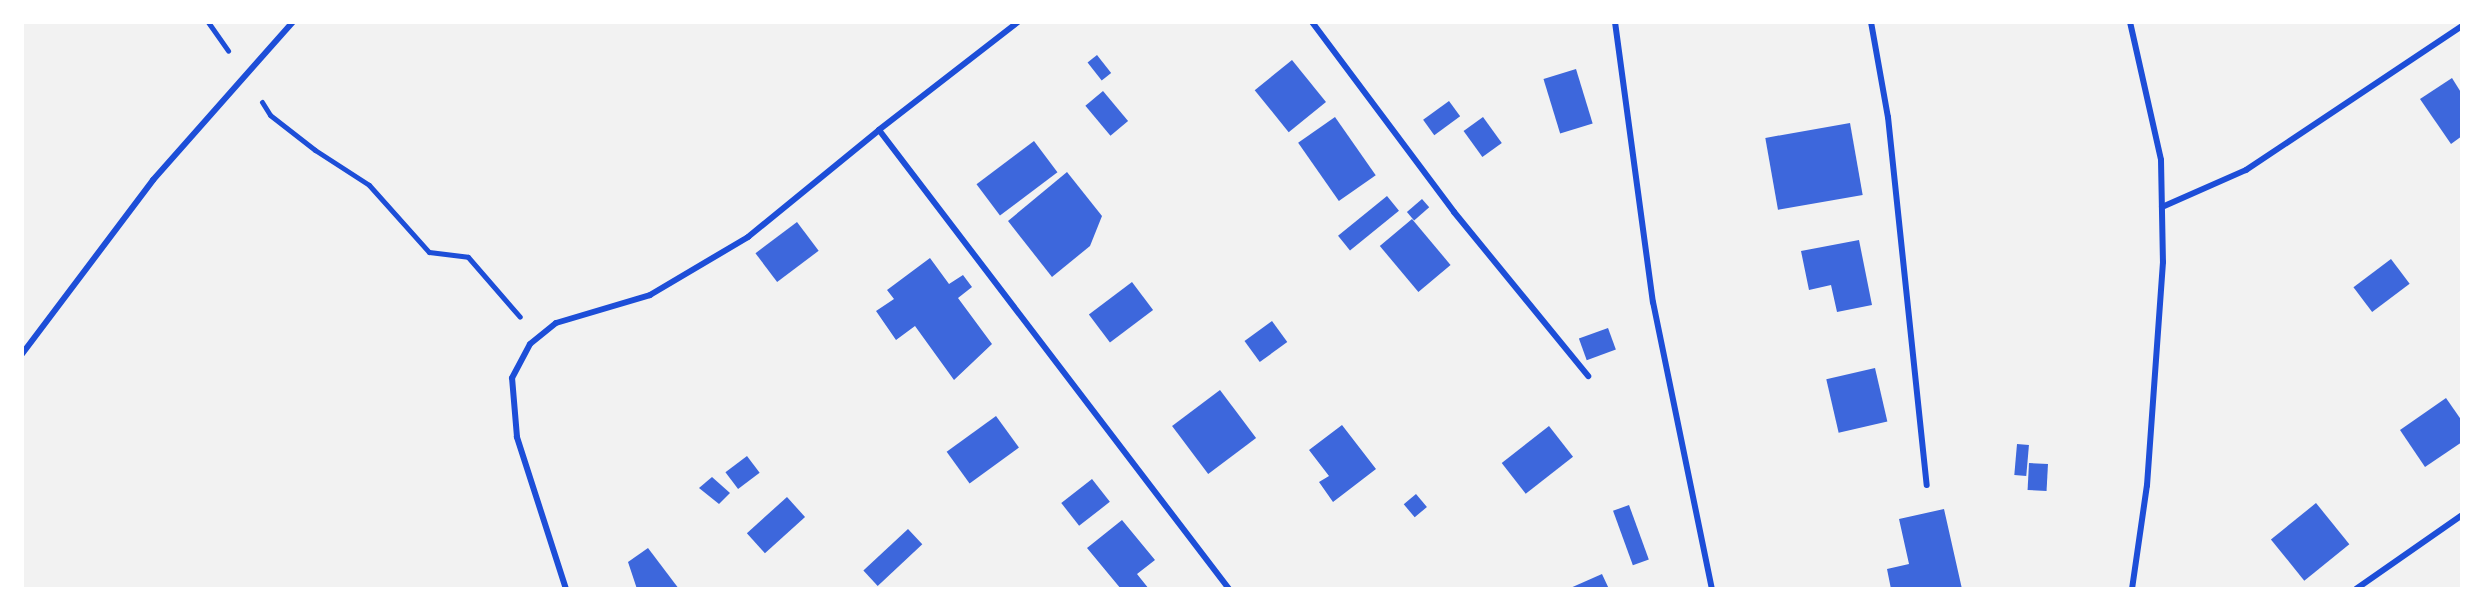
<!DOCTYPE html>
<style>
body{margin:0}
#map{position:relative;width:2484px;height:611px;overflow:hidden;background:#f2f2f2;font-family:Montserrat,sans-serif}
div>[style]{position:absolute}
[style*='--x']{left:calc(var(--x)*1px);top:calc(var(--y)*1px);width:calc(var(--w)*1px);rotate:calc(var(--a)*1deg)}
.building>*{inset:0;background:#3d67dc;transform-origin:0 0}
.path>*{height:5px;margin:-2.5px;padding:0 2.5px;transform-origin:2.5px;border-radius:2.5px;background:#1d4ed8}
.service>*{height:6px;margin:-3px;padding:0 3px;transform-origin:3px;border-radius:3px;background:#1d4ed8}
span{translate:-50% -50%;white-space:nowrap;text-align:center;line-height:1.15;-webkit-text-stroke:6px #fff;paint-order:stroke}
.frame{position:absolute;inset:0;border:24px solid #fff;pointer-events:none}
</style>
<div id="map">
<div class="building">
<div style="left:1097px;top:55px;width:23px;height:12px;rotate:52deg"></div>
<div style="left:1292px;top:60px;width:54px;height:48px;rotate:51deg"></div>
<div style="left:1576px;top:69px;width:57px;height:34px;rotate:73deg"></div>
<div style="clip-path:polygon(2452px 78px,2462px 94px,2462px 136px,2451px 144px,2420px 99px)"></div>
<div style="left:1103px;top:91px;width:39px;height:23px;rotate:50deg"></div>
<div style="left:1449px;top:101px;width:19px;height:32px;rotate:54deg"></div>
<div style="left:1335px;top:117px;width:71px;height:45px;rotate:55deg"></div>
<div style="left:1483px;top:117px;width:32px;height:24px;rotate:54deg"></div>
<div style="left:1850px;top:123px;width:73px;height:86px;rotate:80deg"></div>
<div style="left:1034px;top:141px;width:39px;height:72px;rotate:53deg"></div>
<div style="clip-path:polygon(1067px 172px,1102px 216px,1090px 246px,1052px 277px,1008px 221px)"></div>
<div style="left:1387px;top:196px;width:19px;height:63px;rotate:51deg"></div>
<div style="left:1422px;top:199px;width:11px;height:20px;rotate:49deg"></div>
<div style="left:1412px;top:219px;width:60px;height:42px;rotate:50deg"></div>
<div style="left:797px;top:222px;width:36px;height:52px;rotate:53deg"></div>
<div style="clip-path:polygon(1859px 240px,1872px 305px,1837px 312px,1831px 285px,1809px 290px,1801px 251px)"></div>
<div style="clip-path:polygon(930px 258px,949px 284px,963px 275px,972px 287px,958px 298px,992px 344px,954px 380px,915px 326px,896px 340px,876px 311px,894px 299px,887px 290px)"></div>
<div style="left:2391px;top:259px;width:31px;height:47px;rotate:53deg"></div>
<div style="left:1132px;top:282px;width:35px;height:54px;rotate:53deg"></div>
<div style="left:1272px;top:321px;width:26px;height:34px;rotate:54deg"></div>
<div style="left:1608px;top:328px;width:23px;height:31px;rotate:70deg"></div>
<div style="left:1875px;top:368px;width:55px;height:50px;rotate:77deg"></div>
<div style="left:1220px;top:390px;width:60px;height:60px;rotate:53deg"></div>
<div style="clip-path:polygon(2446px 398px,2462px 421px,2462px 442px,2425px 467px,2400px 430px)"></div>
<div style="left:996px;top:416px;width:39px;height:61px;rotate:54deg"></div>
<div style="clip-path:polygon(1342px 425px,1376px 469px,1333px 502px,1319px 482px,1329px 476px,1309px 450px)"></div>
<div style="left:1549px;top:426px;width:39px;height:60px;rotate:52deg"></div>
<div style="left:2017px;top:444px;width:12px;height:31px;rotate:5deg"></div>
<div style="left:747px;top:456px;width:21px;height:27px;rotate:53deg"></div>
<div style="left:2029px;top:463px;width:19px;height:27px;rotate:3deg"></div>
<div style="clip-path:polygon(712px 477px,730px 493px,719px 504px,699px 488px)"></div>
<div style="left:1092px;top:479px;width:29px;height:39px;rotate:52deg"></div>
<div style="left:1416px;top:494px;width:17px;height:16px;rotate:50deg"></div>
<div style="left:787px;top:497px;width:27px;height:54px;rotate:48deg"></div>
<div style="left:2316px;top:503px;width:53px;height:58px;rotate:51deg"></div>
<div style="left:1629px;top:505px;width:58px;height:17px;rotate:70deg"></div>
<div style="clip-path:polygon(1944px 509px,1962px 589px,1891px 589px,1887px 569px,1909px 564px,1899px 519px)"></div>
<div style="clip-path:polygon(1122px 520px,1155px 560px,1137px 574px,1149px 589px,1121px 589px,1087px 548px)"></div>
<div style="left:908px;top:529px;width:21px;height:61px;rotate:47deg"></div>
<div style="clip-path:polygon(648px 548px,679px 589px,637px 589px,628px 562px)"></div>
<div style="clip-path:polygon(1602px 574px,1609px 589px,1568px 589px)"></div>
</div>
<div class="path">
<div style="--x:208;--y:22;--w:35;--a:55"></div>
<div style="--x:262;--y:102;--w:15;--a:58"></div>
<div style="--x:270;--y:115;--w:57;--a:37.9"></div>
<div style="--x:315;--y:150;--w:64;--a:32.9"></div>
<div style="--x:369;--y:185;--w:90;--a:48.2"></div>
<div style="--x:429;--y:252;--w:39;--a:7"></div>
<div style="--x:468;--y:257;--w:79;--a:49.1"></div>
</div>
<div class="service">
<div style="--x:1018;--y:22;--w:176;--a:142.2"></div>
<div style="--x:879;--y:130;--w:577;--a:52.67"></div>
<div style="--x:1312;--y:22;--w:237;--a:53.2"></div>
<div style="--x:1454;--y:212;--w:212;--a:50.7"></div>
<div style="--x:1615;--y:22;--w:283;--a:82.3"></div>
<div style="--x:1653;--y:302;--w:293;--a:78.4"></div>
<div style="--x:1871;--y:22;--w:97;--a:79.9"></div>
<div style="--x:1888;--y:117;--w:370;--a:84"></div>
<div style="--x:2130;--y:22;--w:141;--a:77.3"></div>
<div style="--x:2161;--y:160;--w:102;--a:88.9"></div>
<div style="--x:2163;--y:262;--w:224;--a:94.1"></div>
<div style="--x:2147;--y:485;--w:105;--a:98.2"></div>
<div style="--x:2162;--y:207;--w:92;--a:-23.8"></div>
<div style="--x:2246;--y:170;--w:260;--a:-33.7"></div>
<div style="--x:22;--y:354;--w:218;--a:-53"></div>
<div style="--x:153;--y:180;--w:211;--a:-48.5"></div>
<div style="--x:566;--y:589;--w:160;--a:-107.9"></div>
<div style="--x:517;--y:437;--w:59;--a:-94.8"></div>
<div style="--x:512;--y:378;--w:38;--a:-62"></div>
<div style="--x:530;--y:344;--w:33;--a:-39"></div>
<div style="--x:556;--y:323;--w:98;--a:-16.6"></div>
<div style="--x:650;--y:295;--w:114;--a:-30.6"></div>
<div style="--x:748;--y:237;--w:169;--a:-39.2"></div>
<div style="--x:2356;--y:589;--w:129;--a:-34.9"></div>
</div>
<div class="frame"></div>
</div>
